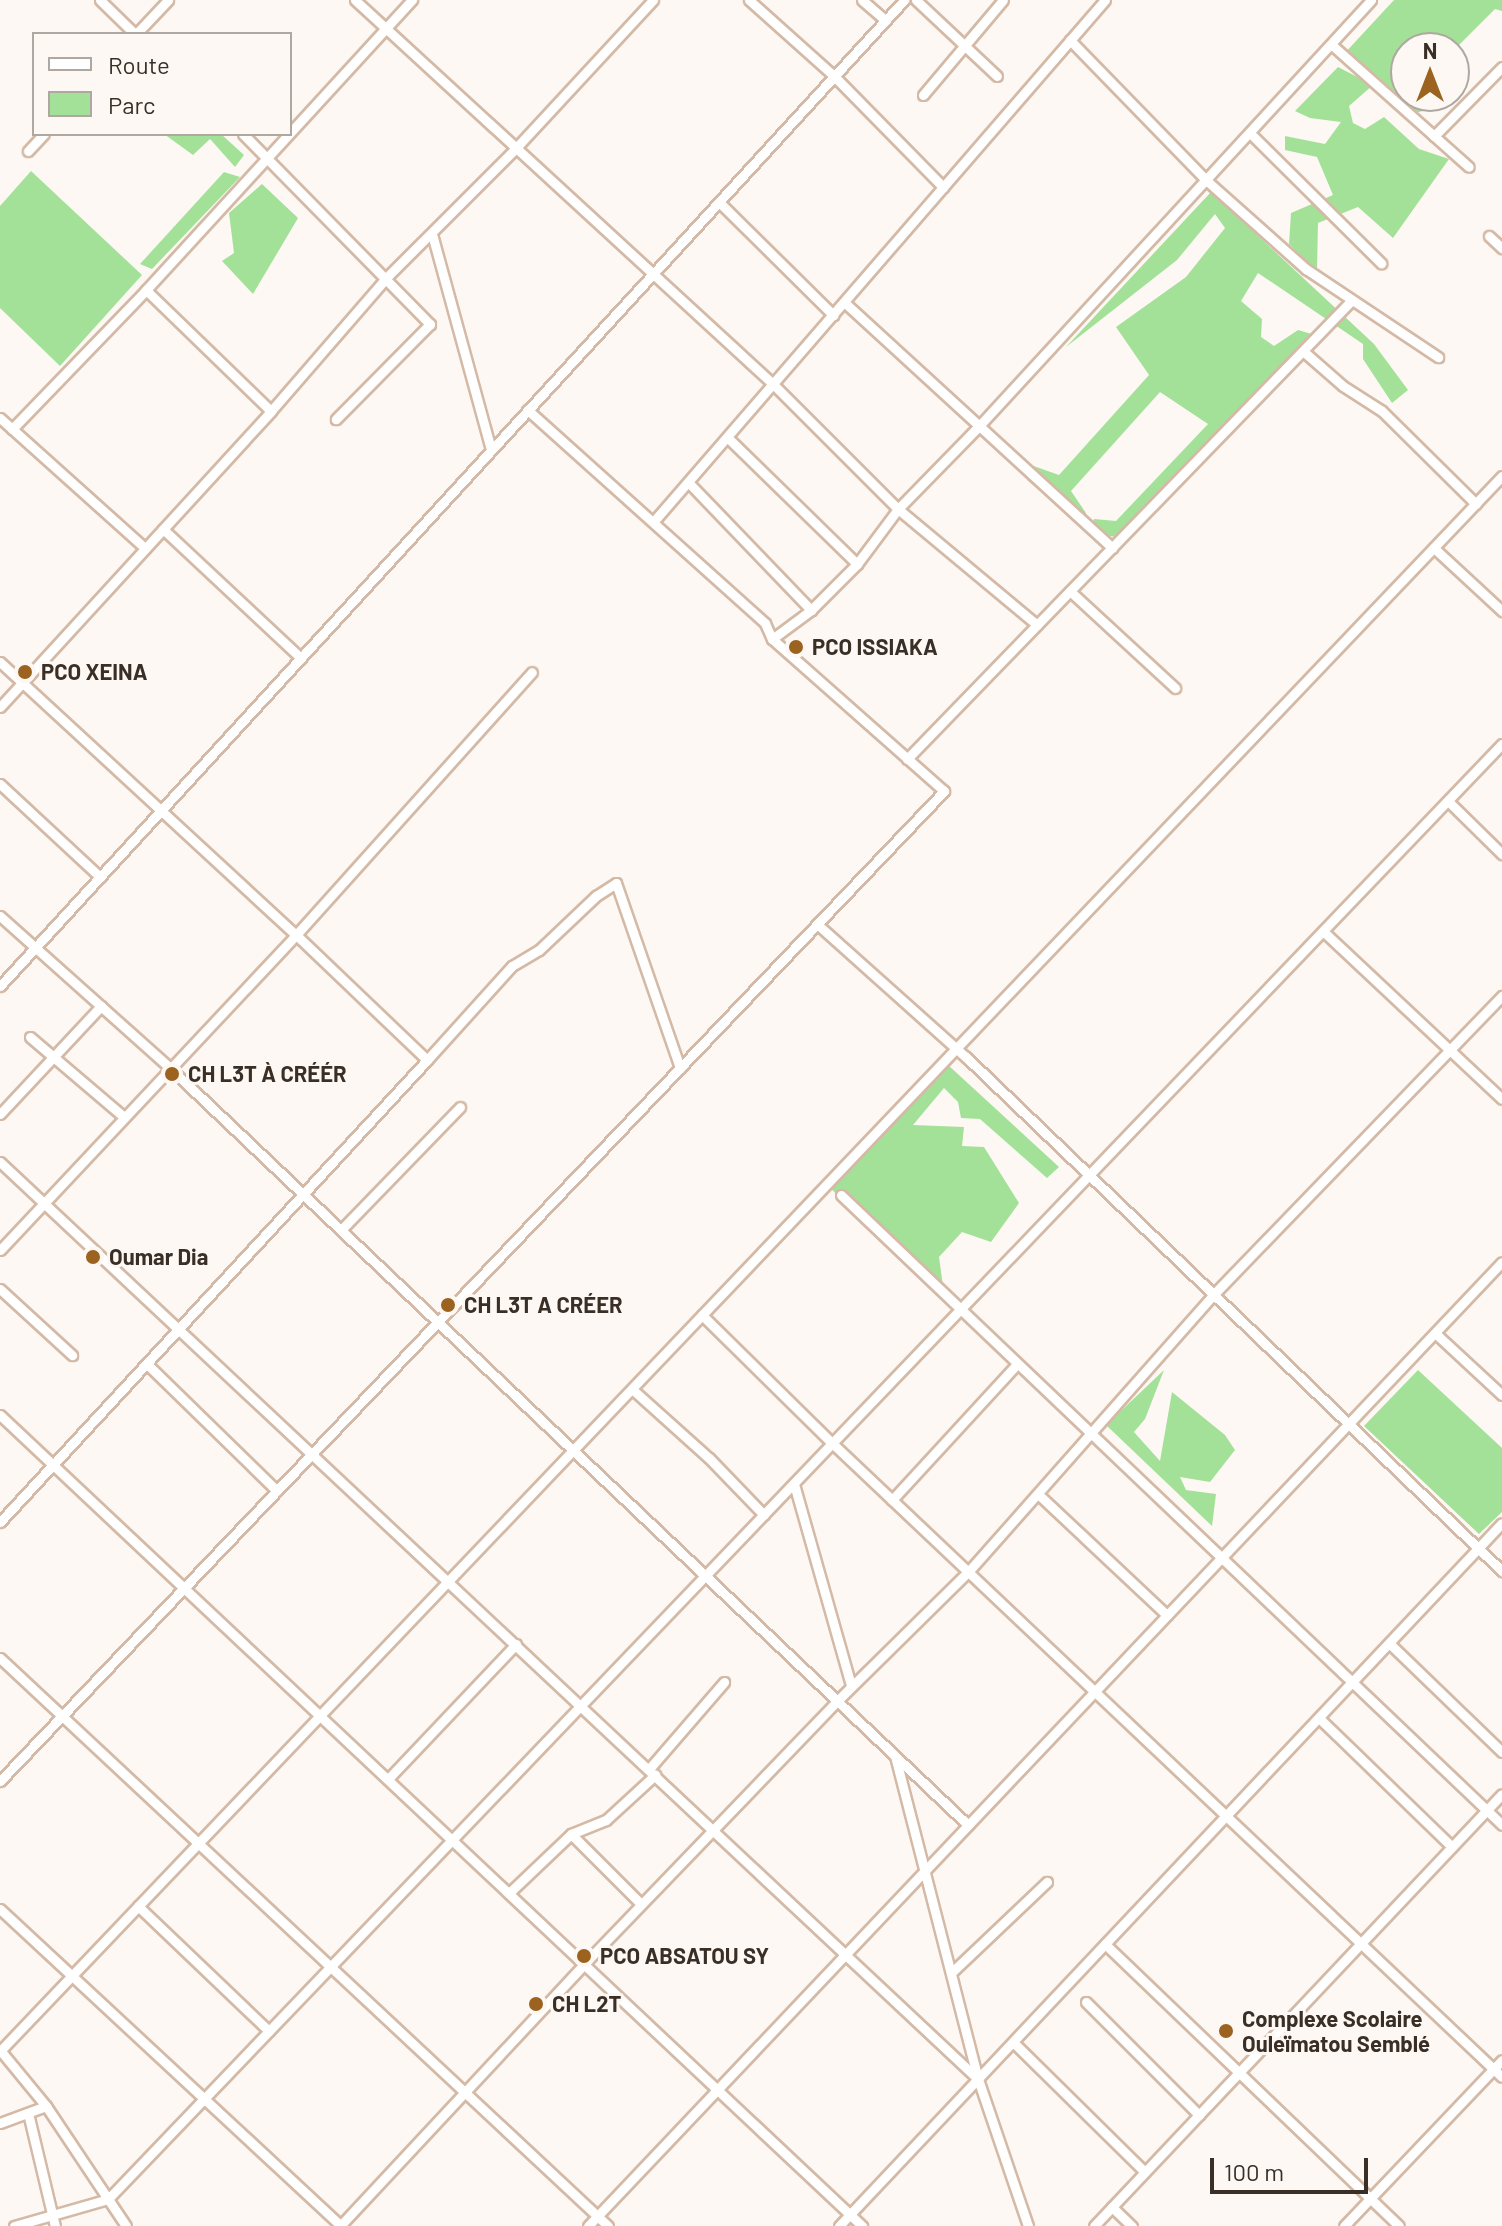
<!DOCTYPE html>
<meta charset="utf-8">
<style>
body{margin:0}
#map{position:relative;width:1502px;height:2226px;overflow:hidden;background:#fdf8f3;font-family:Barlow,sans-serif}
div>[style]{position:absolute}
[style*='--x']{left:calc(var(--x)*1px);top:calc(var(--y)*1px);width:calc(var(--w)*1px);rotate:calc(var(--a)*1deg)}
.green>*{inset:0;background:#a3e199}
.roads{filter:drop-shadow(2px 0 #d4baa6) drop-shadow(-2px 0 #d4baa6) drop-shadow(0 2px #d4baa6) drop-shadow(0 -2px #d4baa6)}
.street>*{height:9px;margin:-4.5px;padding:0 4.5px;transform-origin:4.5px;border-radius:4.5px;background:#fff}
.dots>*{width:22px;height:22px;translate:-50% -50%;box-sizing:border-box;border:4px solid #fdf8f3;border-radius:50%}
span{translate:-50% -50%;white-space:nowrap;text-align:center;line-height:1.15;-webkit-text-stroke:6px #fdf8f3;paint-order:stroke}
.poi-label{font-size:22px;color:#392f27;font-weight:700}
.left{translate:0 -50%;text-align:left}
.legend{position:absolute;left:32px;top:32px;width:260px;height:104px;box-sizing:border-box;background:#fdf8f3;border:2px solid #afa8a1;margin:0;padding:10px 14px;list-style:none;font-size:24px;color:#392f27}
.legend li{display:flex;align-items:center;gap:16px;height:40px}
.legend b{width:40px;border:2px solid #afa8a1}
.north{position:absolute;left:1390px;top:32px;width:80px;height:80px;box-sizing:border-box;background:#fdf8f3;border:2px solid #afa8a1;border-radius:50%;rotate:0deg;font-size:22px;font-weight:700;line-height:32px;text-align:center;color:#392f27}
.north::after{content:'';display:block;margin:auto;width:28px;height:36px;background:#9b631f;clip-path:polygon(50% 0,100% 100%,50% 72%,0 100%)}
.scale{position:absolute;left:1210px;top:2158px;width:158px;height:36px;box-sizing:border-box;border:4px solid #392f27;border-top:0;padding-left:10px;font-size:24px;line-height:28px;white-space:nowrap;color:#392f27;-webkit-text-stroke:6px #fdf8f3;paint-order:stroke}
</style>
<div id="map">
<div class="green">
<div style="clip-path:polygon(1394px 0,1502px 0,1502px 11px,1495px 9px,1454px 50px,1406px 48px,1406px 96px,1434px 96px,1433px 108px,1412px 114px,1343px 55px)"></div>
<div style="clip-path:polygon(1338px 67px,1373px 85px,1349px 106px,1353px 123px,1365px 129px,1384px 117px,1419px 149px,1449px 159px,1393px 238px,1358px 207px,1318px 223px,1317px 271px,1289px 244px,1291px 213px,1333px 195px,1317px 157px,1285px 150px,1285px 136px,1325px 144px,1341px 122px,1310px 118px,1295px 111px)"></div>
<div style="clip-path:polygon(164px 134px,221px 134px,244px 155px,235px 167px,210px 139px,193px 155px)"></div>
<div style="clip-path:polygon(31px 171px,142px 275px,60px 366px,0 308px,0 206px)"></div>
<div style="clip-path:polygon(224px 172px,240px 177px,152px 269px,140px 264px)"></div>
<div style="clip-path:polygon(262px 184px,298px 218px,253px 294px,222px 261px,234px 253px,229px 213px)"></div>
<div style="clip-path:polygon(1211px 192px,1374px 344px,1408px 390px,1392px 403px,1363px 359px,1363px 344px,1258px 273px,1241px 301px,1262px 319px,1261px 337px,1274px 346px,1298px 330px,1322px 337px,1118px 537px,1088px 533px,1094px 519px,1116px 521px,1208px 424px,1160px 392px,1071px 491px,1086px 513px,1078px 522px,1027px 480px,1028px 464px,1059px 475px,1149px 375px,1116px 327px,1186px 277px,1225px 228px,1215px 214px,1177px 260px,1066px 347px)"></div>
<div style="clip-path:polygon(948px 1065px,1059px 1167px,1047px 1178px,980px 1119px,961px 1118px,958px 1102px,944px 1088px,913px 1125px,964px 1127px,962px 1146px,984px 1147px,1019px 1203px,991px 1242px,962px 1232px,939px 1257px,944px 1293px,830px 1188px)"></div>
<div style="clip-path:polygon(1164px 1370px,1145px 1419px,1134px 1432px,1160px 1461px,1172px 1392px,1225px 1435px,1235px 1450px,1210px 1482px,1180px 1477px,1186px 1490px,1216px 1494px,1212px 1526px,1106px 1425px)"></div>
<div style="clip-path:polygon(1418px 1370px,1502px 1448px,1502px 1512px,1479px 1534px,1364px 1426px)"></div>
</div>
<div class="roads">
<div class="street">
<div style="--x:100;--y:0;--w:49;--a:44.2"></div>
<div style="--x:355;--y:0;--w:568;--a:42.57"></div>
<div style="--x:773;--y:384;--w:177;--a:45"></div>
<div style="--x:898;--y:509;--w:181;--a:39.8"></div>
<div style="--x:749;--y:0;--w:114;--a:41.8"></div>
<div style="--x:834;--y:76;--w:156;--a:45.5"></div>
<div style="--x:862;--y:0;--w:30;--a:41"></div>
<div style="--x:916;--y:0;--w:111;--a:43.2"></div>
<div style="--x:136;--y:34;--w:47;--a:-46.7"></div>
<div style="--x:1070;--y:40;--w:195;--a:45.8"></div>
<div style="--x:1206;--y:180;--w:134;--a:41.7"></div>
<div style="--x:1306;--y:269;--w:159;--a:33.7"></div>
<div style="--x:1332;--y:45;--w:183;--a:41.7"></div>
<div style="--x:923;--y:95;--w:124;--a:-49.9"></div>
<div style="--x:1250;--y:133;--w:185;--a:44.8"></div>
<div style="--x:243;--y:134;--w:267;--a:45.5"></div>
<div style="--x:430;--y:324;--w:134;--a:134.7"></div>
<div style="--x:1434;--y:136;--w:97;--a:-45.4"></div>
<div style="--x:28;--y:151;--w:23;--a:-47"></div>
<div style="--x:719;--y:202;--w:161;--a:44.7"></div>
<div style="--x:432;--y:234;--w:224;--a:74.7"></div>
<div style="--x:1489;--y:236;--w:18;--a:43"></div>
<div style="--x:146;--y:290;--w:174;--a:44.1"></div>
<div style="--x:844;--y:302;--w:364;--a:42.5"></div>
<div style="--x:1303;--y:351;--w:53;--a:41.2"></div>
<div style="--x:1343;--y:386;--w:46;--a:32.7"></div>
<div style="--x:1382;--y:411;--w:132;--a:44.7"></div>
<div style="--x:0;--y:418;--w:195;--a:41.9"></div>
<div style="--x:12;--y:429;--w:193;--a:-46"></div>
<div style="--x:146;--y:290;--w:394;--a:-47.5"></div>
<div style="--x:727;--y:437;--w:182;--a:44.3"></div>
<div style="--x:688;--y:482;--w:178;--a:46.1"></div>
<div style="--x:654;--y:521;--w:689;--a:-49.12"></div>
<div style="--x:163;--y:529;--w:189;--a:43.1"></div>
<div style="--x:1434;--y:548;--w:93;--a:42.8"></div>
<div style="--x:1070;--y:591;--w:143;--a:42.7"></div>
<div style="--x:772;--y:639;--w:49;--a:-36.6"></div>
<div style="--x:811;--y:610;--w:65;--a:-45"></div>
<div style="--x:857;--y:564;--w:69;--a:-53.3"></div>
<div style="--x:898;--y:509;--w:116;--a:-45.7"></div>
<div style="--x:979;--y:426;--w:579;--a:-47.38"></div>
<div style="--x:0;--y:662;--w:403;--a:42.7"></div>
<div style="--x:296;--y:935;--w:432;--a:133.2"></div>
<div style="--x:0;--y:707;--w:401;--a:-47.5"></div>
<div style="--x:271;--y:411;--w:177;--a:-49.1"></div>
<div style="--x:387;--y:277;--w:181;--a:-45"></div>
<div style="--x:515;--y:149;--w:203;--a:-47.2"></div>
<div style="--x:907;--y:759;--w:639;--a:-45.89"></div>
<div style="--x:0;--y:784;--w:137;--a:42.9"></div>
<div style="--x:1448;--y:801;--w:76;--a:44.5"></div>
<div style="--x:0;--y:916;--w:228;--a:41.8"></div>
<div style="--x:170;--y:1068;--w:1100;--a:43.49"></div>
<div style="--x:817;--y:924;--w:200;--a:41.8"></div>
<div style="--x:966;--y:1057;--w:743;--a:43.8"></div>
<div style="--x:1323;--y:931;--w:245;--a:43.2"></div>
<div style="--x:0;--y:986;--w:1338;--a:-47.48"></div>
<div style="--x:30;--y:1037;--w:123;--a:40.4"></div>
<div style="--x:427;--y:1060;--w:127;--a:-47.9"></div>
<div style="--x:512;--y:966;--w:31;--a:-31"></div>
<div style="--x:539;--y:950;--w:79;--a:-43.5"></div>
<div style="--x:596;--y:896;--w:24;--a:-33"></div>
<div style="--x:616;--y:883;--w:196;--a:70.9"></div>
<div style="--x:0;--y:1114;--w:148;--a:-46.9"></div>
<div style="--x:0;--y:1162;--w:1341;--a:43.16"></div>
<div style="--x:841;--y:1195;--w:913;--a:43.62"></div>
<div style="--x:341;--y:1230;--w:171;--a:-45.9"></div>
<div style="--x:0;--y:1289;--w:98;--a:42.5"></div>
<div style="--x:702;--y:1315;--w:182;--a:44.6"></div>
<div style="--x:832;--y:1443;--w:922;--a:43.42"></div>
<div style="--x:1435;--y:1333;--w:91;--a:42.8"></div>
<div style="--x:148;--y:1365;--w:180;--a:44.3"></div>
<div style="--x:632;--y:1389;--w:103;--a:41.9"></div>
<div style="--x:709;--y:1458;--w:79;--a:46"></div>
<div style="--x:0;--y:1415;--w:1184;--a:43.25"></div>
<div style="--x:794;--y:1484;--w:210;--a:74.2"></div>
<div style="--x:1038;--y:1494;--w:177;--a:43.2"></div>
<div style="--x:892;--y:1500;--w:185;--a:-47.4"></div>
<div style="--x:0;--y:1522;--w:629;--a:-47.25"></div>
<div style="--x:427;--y:1060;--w:181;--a:-136.3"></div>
<div style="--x:296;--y:935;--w:353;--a:-48.1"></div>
<div style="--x:1389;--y:1643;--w:157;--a:44"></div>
<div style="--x:0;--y:1658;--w:832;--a:43.05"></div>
<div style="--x:1319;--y:1718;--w:185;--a:44.1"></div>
<div style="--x:895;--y:1756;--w:333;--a:75.6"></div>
<div style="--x:978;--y:2079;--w:155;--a:71.2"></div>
<div style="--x:649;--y:1769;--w:115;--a:-49.2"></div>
<div style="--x:388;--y:1779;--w:186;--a:-46.5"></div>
<div style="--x:0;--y:1781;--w:1368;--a:-46.36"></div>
<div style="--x:944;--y:791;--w:230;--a:-138.5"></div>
<div style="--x:772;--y:639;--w:17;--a:-114"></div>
<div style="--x:765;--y:623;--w:319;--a:-138.1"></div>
<div style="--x:571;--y:1834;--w:99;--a:45"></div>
<div style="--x:509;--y:1893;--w:86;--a:-43.6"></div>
<div style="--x:571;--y:1834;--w:38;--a:-22"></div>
<div style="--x:606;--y:1820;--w:67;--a:-42.6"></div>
<div style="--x:138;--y:1906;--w:181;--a:43.7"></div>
<div style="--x:0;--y:1909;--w:466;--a:42.9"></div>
<div style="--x:1105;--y:1944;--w:407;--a:43.8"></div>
<div style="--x:952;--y:1972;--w:131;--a:-43.5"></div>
<div style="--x:1086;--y:2002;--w:160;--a:45"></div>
<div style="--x:1013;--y:2042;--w:185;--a:44.6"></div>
<div style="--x:0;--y:2050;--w:72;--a:50.6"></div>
<div style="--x:46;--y:2106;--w:144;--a:56.3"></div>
<div style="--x:1;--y:2050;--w:2175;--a:-46.36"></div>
<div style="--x:28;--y:2113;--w:116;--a:76.6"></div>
<div style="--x:0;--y:2123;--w:49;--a:-20.3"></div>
<div style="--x:1112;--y:2207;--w:28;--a:44"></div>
<div style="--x:14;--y:2226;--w:98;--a:-16"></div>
<div style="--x:108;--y:2199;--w:2015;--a:-46.23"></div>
<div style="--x:340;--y:2226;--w:358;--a:-47"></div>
<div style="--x:584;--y:1964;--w:365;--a:-46.1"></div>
<div style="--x:837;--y:1701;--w:184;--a:-44.6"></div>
<div style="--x:968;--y:1572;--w:370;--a:-48.5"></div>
<div style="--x:1213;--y:1295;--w:416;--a:-46"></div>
<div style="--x:588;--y:2226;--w:1328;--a:-46.53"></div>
<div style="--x:839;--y:2226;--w:966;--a:-46.68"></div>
<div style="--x:1094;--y:2226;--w:594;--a:-46.64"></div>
<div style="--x:1344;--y:2226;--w:229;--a:-46.4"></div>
</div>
</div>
<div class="dots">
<div style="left:796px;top:647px;background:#9b631f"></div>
<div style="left:25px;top:672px;background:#9b631f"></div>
<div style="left:172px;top:1074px;background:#9b631f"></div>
<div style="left:93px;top:1257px;background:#9b631f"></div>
<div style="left:448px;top:1305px;background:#9b631f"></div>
<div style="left:584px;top:1956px;background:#9b631f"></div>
<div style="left:536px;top:2004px;background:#9b631f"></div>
<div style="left:1226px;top:2031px;background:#9b631f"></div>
</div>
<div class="poi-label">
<span class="left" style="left:812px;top:647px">PCO ISSIAKA</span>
<span class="left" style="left:41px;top:672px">PCO XEINA</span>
<span class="left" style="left:188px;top:1074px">CH L3T À CRÉÉR</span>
<span class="left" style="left:109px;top:1257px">Oumar Dia</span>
<span class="left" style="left:464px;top:1305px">CH L3T A CRÉER</span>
<span class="left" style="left:600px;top:1956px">PCO ABSATOU SY</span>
<span class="left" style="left:552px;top:2004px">CH L2T</span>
<span class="left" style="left:1242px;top:2031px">Complexe Scolaire<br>Ouleïmatou Semblé</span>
</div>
<ul class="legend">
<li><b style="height:10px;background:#fff"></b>Route</li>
<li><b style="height:22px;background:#a3e199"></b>Parc</li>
</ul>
<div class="north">N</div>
<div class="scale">100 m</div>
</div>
